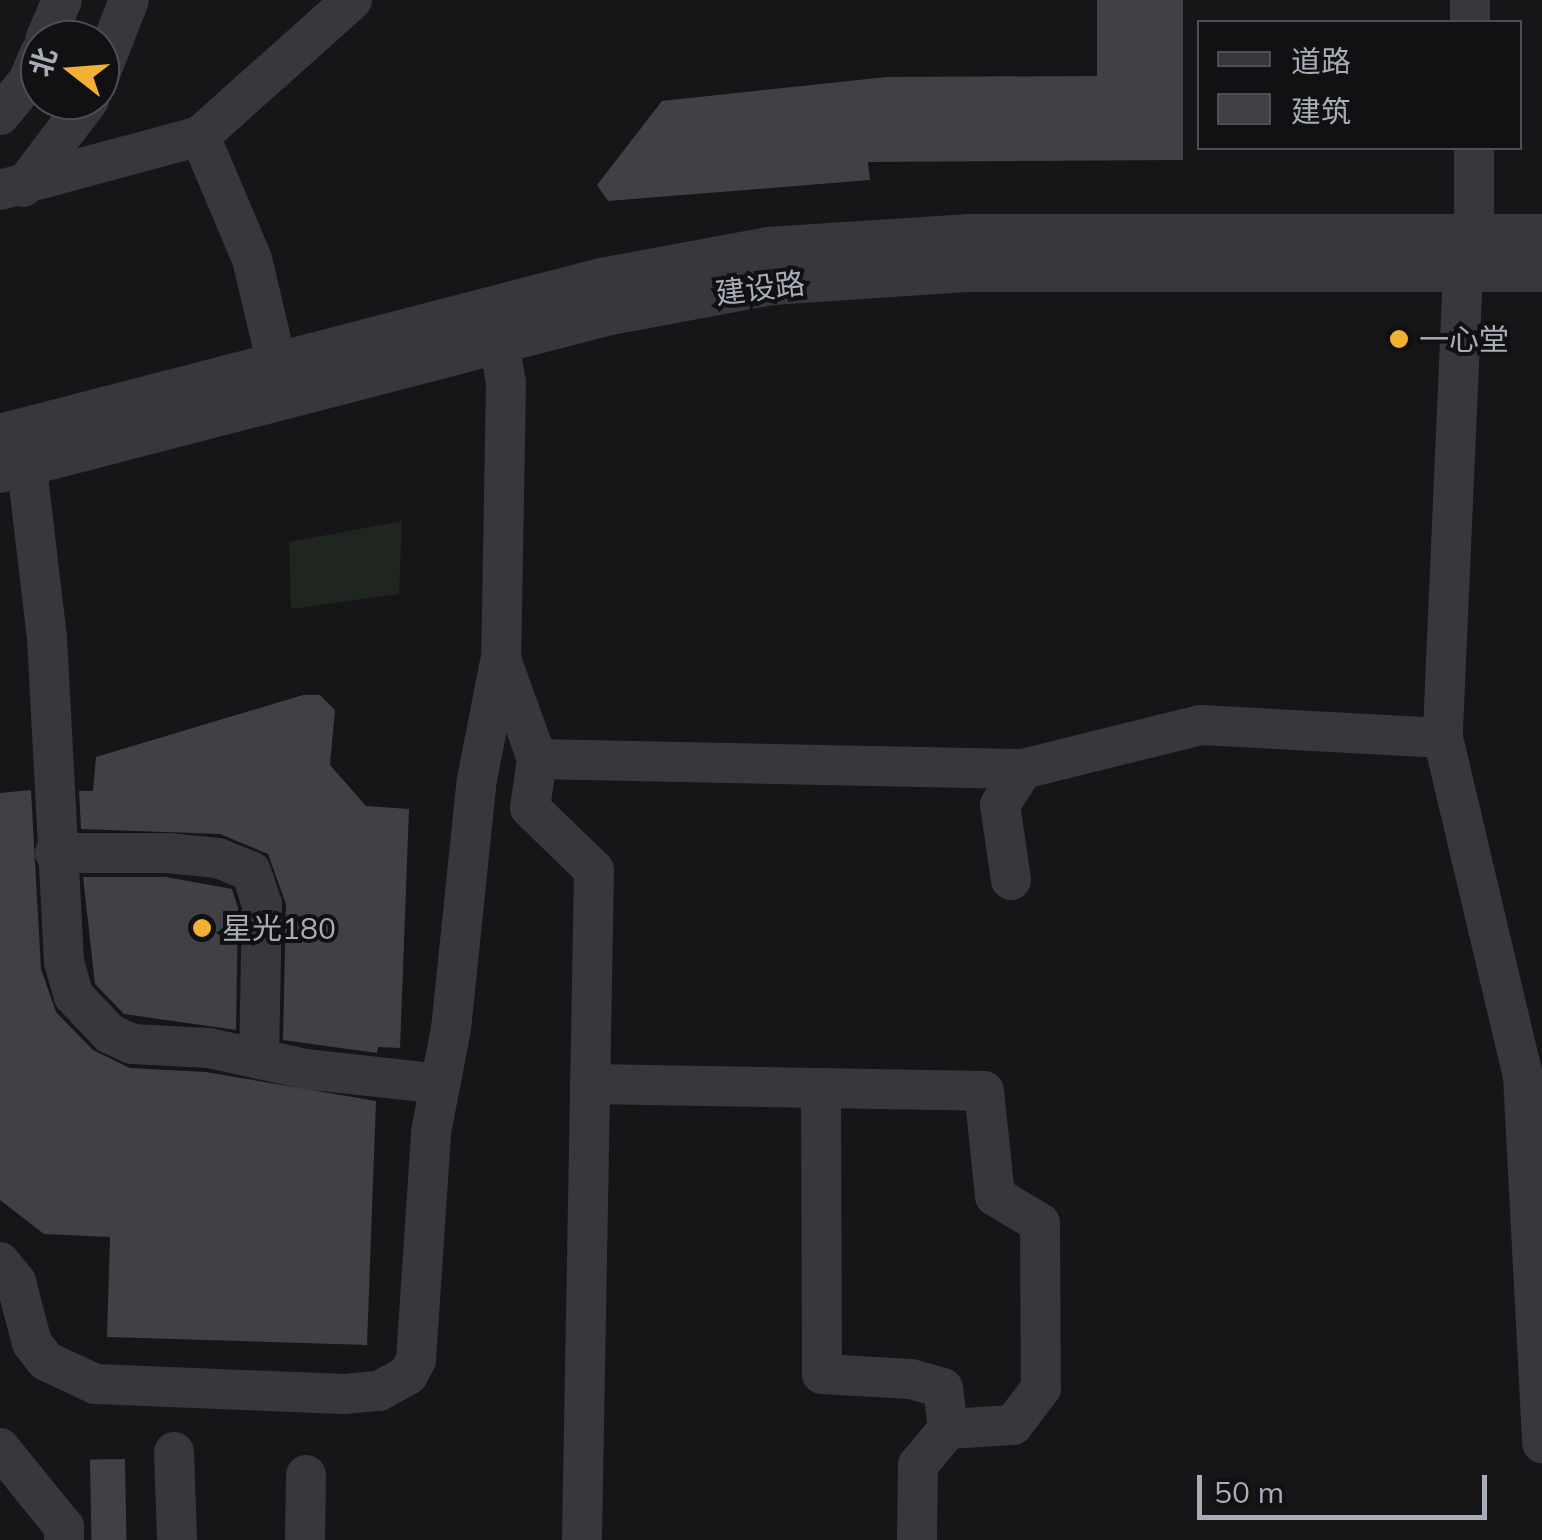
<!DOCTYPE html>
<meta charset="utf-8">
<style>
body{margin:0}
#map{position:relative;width:1542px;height:1540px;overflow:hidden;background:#161618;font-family:Mulish,"Noto Sans SC",sans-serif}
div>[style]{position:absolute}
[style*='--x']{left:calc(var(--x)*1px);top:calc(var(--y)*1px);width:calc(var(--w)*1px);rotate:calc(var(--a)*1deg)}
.green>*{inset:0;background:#1e261f}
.building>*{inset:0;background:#404145;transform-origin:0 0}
.minor>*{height:40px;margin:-20px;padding:0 20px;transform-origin:20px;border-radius:20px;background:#37383d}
.dots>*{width:28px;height:28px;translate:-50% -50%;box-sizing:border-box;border:5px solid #111113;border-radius:50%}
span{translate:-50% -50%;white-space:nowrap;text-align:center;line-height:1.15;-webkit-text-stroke:8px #111113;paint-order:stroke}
.street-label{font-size:30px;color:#a8adb8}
.poi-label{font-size:30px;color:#a8adb8}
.left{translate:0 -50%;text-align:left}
.legend{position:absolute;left:1197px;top:20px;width:325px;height:130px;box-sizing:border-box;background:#111113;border:2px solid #4d4f55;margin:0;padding:12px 18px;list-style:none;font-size:30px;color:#a8adb8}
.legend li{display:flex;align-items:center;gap:20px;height:50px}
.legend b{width:50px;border:2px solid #4d4f55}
.north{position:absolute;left:20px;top:20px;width:100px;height:100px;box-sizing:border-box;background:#111113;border:2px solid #4d4f55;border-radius:50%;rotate:287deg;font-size:28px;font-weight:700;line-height:40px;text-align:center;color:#a8adb8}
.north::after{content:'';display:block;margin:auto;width:35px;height:45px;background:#f2b134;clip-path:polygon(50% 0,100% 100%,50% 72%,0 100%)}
.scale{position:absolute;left:1197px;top:1475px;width:290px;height:45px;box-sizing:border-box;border:5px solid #a8adb8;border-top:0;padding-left:12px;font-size:30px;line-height:35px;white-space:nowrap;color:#a8adb8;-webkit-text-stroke:8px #111113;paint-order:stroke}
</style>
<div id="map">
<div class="green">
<div style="clip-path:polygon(402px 521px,399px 594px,291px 609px,289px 542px)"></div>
</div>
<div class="building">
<div style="clip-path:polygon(1097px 0,1183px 0,1183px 160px,868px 162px,870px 180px,608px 201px,597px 185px,662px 101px,886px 77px,1097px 76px)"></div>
<div style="clip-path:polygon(303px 695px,320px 695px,335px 710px,330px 765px,366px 806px,409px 809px,400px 1048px,378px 1047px,377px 1053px,283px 1040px,286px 904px,268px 854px,220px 834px,81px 829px,79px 791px,93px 791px,96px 757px)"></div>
<div style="clip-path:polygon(31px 790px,41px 969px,56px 1012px,93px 1050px,130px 1068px,206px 1072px,376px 1101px,367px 1345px,107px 1337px,110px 1237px,44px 1234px,0 1200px,0 793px)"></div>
<div style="clip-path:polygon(83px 877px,166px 877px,232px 889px,238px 908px,236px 1030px,124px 1014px,95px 984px)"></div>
<div style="left:125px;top:1459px;width:81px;height:35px;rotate:89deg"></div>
</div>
<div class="minor">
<div style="--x:1470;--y:0;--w:22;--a:90"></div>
<div style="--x:45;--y:40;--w:43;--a:-67"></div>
<div style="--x:100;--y:74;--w:79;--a:-68.6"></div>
<div style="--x:0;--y:115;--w:44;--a:-50.5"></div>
<div style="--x:28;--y:81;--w:30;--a:-67"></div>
<div style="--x:200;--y:136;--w:134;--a:67.1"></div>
<div style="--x:252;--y:259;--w:109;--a:76.7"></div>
<div style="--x:1474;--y:148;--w:86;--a:90"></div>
<div style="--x:23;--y:187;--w:109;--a:-52.8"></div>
<div style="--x:0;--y:190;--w:207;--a:-15.1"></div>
<div style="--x:200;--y:136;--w:204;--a:-41.8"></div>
<div style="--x:1463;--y:272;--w:466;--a:92.5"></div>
<div style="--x:1443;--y:738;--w:347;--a:76.7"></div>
<div style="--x:1523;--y:1076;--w:368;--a:87"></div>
<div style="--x:499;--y:343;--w:40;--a:80"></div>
<div style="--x:506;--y:382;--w:277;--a:91"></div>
<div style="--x:501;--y:659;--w:106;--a:70.2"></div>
<div style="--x:537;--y:759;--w:49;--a:98.1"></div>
<div style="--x:530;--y:808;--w:89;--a:44.1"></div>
<div style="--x:594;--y:870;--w:670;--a:91.03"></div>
<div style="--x:0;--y:434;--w:621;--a:-14.55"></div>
<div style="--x:601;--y:278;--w:170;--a:-10.5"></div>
<div style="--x:768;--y:247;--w:202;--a:-3.7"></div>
<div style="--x:970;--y:234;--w:572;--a:0"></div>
<div style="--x:27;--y:468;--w:170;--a:83.3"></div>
<div style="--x:47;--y:637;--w:325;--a:87"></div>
<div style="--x:64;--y:962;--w:35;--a:74"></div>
<div style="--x:74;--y:996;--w:52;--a:46.5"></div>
<div style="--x:110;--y:1034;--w:24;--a:24"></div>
<div style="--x:132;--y:1044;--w:77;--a:3"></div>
<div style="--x:209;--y:1048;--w:98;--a:12.3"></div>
<div style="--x:305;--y:1069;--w:136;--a:6.3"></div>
<div style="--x:0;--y:473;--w:630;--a:-14.52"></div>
<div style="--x:610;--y:315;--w:165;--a:-10.5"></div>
<div style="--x:772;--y:285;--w:198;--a:-3.8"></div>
<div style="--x:970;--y:272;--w:572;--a:0"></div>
<div style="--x:537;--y:759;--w:486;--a:1.2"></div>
<div style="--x:55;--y:853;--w:112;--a:0"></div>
<div style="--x:167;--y:853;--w:51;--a:5.6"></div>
<div style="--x:218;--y:858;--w:35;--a:22"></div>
<div style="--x:251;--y:871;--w:35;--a:72"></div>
<div style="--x:262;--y:904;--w:155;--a:91.1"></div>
<div style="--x:1011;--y:880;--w:76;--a:-98.3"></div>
<div style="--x:1000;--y:805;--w:43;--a:-57.4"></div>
<div style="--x:1023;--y:769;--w:183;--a:-13.9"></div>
<div style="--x:1201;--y:725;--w:242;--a:3.1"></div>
<div style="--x:590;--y:1084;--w:394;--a:1"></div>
<div style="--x:984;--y:1091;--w:106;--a:84"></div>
<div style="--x:995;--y:1196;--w:52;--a:31"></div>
<div style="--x:1040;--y:1223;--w:165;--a:89.7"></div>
<div style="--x:1041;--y:1388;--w:46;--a:127.1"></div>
<div style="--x:1013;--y:1425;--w:65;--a:176.5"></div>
<div style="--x:821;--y:1088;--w:286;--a:89.8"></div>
<div style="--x:822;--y:1374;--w:89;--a:3.2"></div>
<div style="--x:911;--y:1379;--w:33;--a:16"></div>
<div style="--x:943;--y:1388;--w:41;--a:83"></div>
<div style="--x:948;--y:1429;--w:47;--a:129.8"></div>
<div style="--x:918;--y:1465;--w:75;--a:90.8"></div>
<div style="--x:0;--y:1262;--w:26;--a:51"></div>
<div style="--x:16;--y:1282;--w:63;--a:75.3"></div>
<div style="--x:32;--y:1343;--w:23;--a:52"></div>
<div style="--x:46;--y:1361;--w:54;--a:25.1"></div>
<div style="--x:95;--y:1384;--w:249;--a:2.3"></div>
<div style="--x:344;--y:1394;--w:35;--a:-5"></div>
<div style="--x:379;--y:1391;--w:33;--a:-29"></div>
<div style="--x:408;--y:1375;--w:17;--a:-62"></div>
<div style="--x:416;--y:1360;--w:228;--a:-86.2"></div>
<div style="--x:431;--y:1132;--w:105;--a:-79"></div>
<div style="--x:451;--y:1029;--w:251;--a:-84.1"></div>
<div style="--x:477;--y:779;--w:119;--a:-78.9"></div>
<div style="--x:0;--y:1448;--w:102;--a:51"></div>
<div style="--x:64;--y:1527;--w:13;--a:90"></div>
<div style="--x:174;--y:1452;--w:88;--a:88"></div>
<div style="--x:305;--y:1540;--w:65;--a:-89.1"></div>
</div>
<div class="dots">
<div style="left:1399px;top:339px;background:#f2b134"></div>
<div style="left:202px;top:928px;background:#f2b134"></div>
</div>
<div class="street-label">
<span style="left:760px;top:288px;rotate:-7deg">建设路</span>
</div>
<div class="poi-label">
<span class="left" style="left:1419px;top:339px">一心堂</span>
<span class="left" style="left:222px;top:928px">星光180</span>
</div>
<ul class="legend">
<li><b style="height:12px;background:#37383d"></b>道路</li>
<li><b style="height:28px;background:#404145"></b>建筑</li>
</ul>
<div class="north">北</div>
<div class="scale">50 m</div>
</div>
